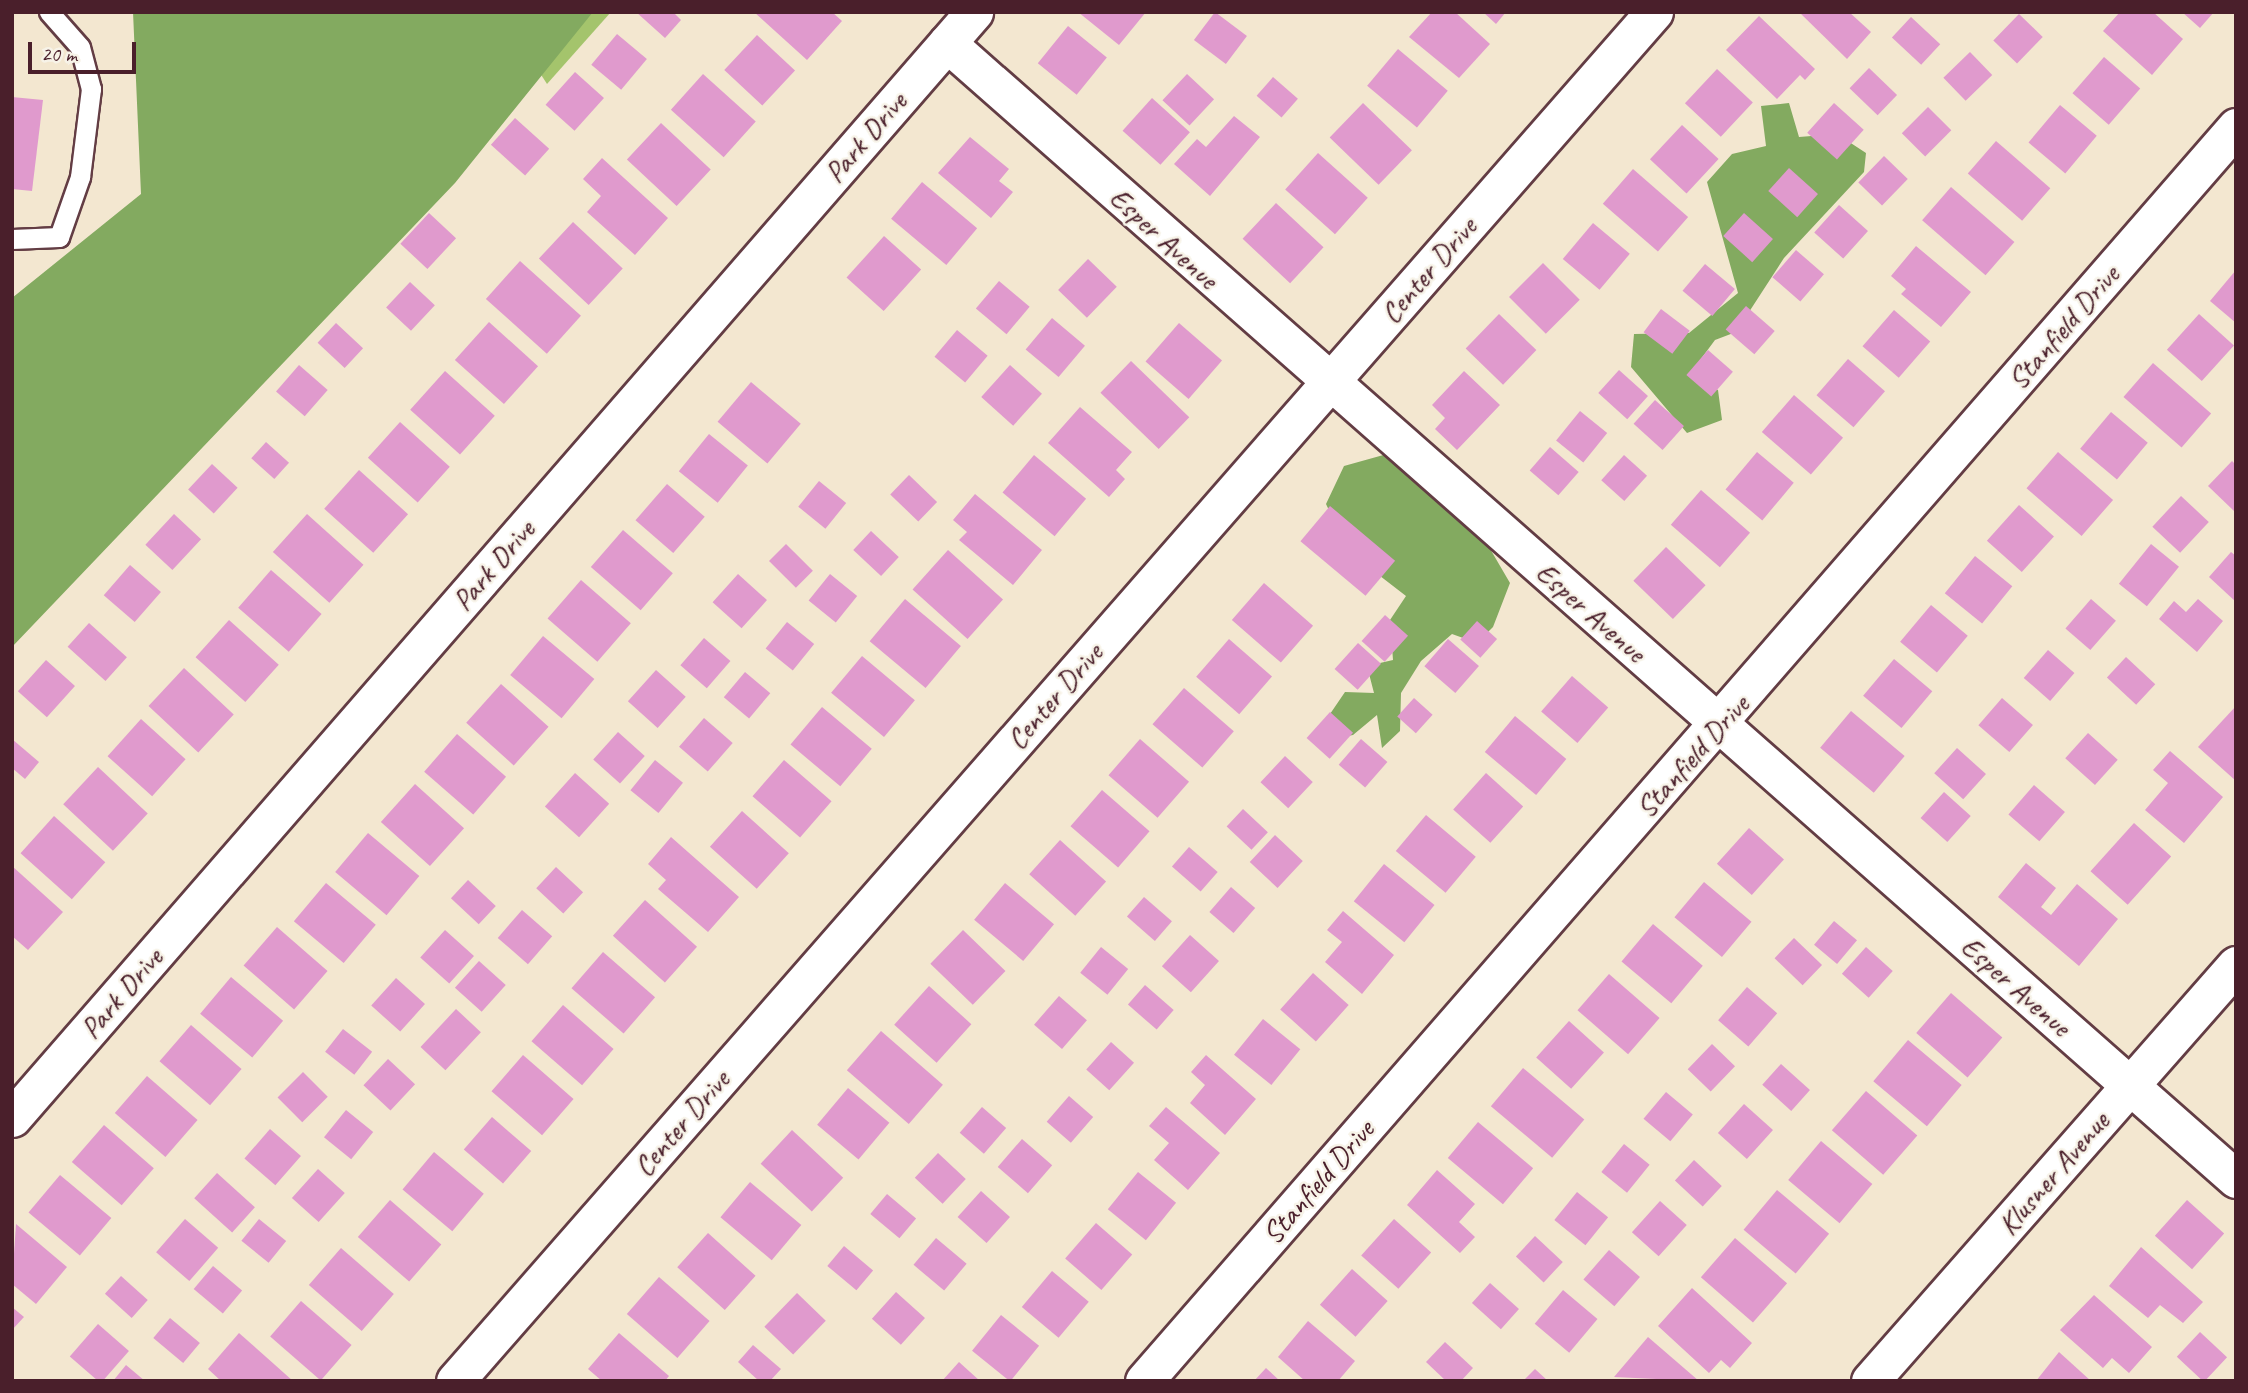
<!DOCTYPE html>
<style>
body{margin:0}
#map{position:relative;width:2248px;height:1393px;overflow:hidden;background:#f3e7d0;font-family:Caveat,sans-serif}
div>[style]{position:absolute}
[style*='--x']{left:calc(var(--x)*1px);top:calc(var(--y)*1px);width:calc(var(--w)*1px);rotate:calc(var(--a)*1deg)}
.green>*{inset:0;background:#a4c46c}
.forest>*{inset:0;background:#83aa60}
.building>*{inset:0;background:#e09acd;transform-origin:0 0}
.roads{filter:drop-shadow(2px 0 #633d44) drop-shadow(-2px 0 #633d44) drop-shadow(0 2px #633d44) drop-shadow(0 -2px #633d44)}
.service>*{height:19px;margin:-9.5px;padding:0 9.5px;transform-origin:9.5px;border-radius:9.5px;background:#fff}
.minor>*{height:37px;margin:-18.5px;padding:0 18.5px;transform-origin:18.5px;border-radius:18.5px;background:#fff}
span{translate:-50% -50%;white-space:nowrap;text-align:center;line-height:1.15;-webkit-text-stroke:5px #f7f3e8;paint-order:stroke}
.street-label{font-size:30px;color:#4a1f2b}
.frame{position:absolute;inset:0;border:14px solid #4a1f2b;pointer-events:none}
.scale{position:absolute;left:28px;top:42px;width:108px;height:32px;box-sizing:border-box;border:4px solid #4a1f2b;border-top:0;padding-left:9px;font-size:21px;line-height:24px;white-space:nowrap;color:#4a1f2b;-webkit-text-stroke:5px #f7f3e8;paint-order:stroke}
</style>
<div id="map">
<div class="green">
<div style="clip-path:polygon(501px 12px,611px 12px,547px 84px)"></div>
</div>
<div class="forest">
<div style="clip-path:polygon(133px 12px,593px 12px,455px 183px,12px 647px,12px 298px,141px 194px)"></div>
<div style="clip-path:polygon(1789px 103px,1799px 137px,1837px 134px,1866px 153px,1864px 172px,1784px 258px,1736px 332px,1715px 340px,1689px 375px,1718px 390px,1722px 420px,1687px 433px,1631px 367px,1634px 334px,1689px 333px,1738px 293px,1707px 182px,1732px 154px,1766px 146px,1761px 106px)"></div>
<div style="clip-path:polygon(1387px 454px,1489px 547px,1510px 583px,1493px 627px,1477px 643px,1452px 634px,1421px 661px,1401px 693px,1400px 731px,1382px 748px,1377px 715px,1353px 735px,1331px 739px,1330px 714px,1345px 692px,1374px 693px,1367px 666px,1393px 660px,1390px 620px,1406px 596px,1349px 552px,1326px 504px,1344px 466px)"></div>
</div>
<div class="building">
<div style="clip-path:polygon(636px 12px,673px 12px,681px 20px,665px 38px)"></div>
<div style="clip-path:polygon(754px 12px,832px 12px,842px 21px,807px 60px)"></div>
<div style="clip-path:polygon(1078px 12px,1146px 12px,1119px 45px)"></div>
<div style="left:1215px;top:12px;width:40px;height:35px;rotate:37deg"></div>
<div style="clip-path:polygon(1432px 12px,1455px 12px,1490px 44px,1459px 78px,1409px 37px)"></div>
<div style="clip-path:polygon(1483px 12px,1506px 12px,1496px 24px)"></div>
<div style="clip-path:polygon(1799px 12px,1849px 12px,1871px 32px,1847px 59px)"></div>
<div style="clip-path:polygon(2120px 12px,2153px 12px,2183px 39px,2152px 75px,2103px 31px)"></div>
<div style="clip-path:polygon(2182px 12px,2214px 12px,2200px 28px)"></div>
<div style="left:2019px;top:14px;width:33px;height:37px;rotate:44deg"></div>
<div style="clip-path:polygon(1759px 16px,1815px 69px,1805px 80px,1800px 75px,1777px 99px,1726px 50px)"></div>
<div style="left:1911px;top:17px;width:40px;height:28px;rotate:43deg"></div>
<div style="left:1068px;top:26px;width:50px;height:48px;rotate:39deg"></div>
<div style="left:617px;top:34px;width:39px;height:40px;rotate:40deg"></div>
<div style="left:757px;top:35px;width:52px;height:48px;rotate:43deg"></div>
<div style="left:1398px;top:49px;width:65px;height:48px;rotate:40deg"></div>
<div style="left:1970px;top:52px;width:32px;height:37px;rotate:46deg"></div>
<div style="left:2104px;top:57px;width:48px;height:48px;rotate:41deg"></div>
<div style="left:1869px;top:68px;width:39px;height:28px;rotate:44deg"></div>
<div style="left:1717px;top:69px;width:49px;height:47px;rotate:43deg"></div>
<div style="left:575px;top:72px;width:39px;height:44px;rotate:42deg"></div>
<div style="left:703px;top:74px;width:71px;height:48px;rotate:42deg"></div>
<div style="left:1187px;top:74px;width:37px;height:36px;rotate:43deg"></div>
<div style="left:1273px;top:77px;width:33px;height:25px;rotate:41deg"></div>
<div style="clip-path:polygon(12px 97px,43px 100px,32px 191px,12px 189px)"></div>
<div style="left:1152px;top:98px;width:51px;height:44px;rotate:42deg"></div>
<div style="left:1363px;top:103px;width:68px;height:48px;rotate:44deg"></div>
<div style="left:1834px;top:103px;width:40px;height:40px;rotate:42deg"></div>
<div style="left:2060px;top:105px;width:48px;height:49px;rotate:40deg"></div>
<div style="left:1928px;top:107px;width:33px;height:37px;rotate:45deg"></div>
<div style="clip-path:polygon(1234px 116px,1260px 137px,1210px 196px,1174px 164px,1197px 139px,1206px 147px)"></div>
<div style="left:515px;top:118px;width:46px;height:36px;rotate:42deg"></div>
<div style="left:661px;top:123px;width:68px;height:50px;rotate:43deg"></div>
<div style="left:1682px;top:125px;width:50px;height:47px;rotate:43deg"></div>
<div style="clip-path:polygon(970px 137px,1009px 169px,999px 181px,1013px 192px,991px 218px,938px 173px)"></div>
<div style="left:1996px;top:141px;width:72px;height:43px;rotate:41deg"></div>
<div style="left:1318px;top:153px;width:67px;height:49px;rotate:42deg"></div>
<div style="left:1884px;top:156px;width:33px;height:37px;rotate:44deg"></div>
<div style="clip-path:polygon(602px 158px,668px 218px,635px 255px,587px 212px,601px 196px,583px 179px)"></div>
<div style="left:1789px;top:168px;width:39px;height:31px;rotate:42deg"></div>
<div style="left:1633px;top:169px;width:73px;height:46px;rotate:41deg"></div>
<div style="left:922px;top:182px;width:72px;height:48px;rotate:40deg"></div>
<div style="left:1951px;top:187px;width:84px;height:44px;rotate:41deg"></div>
<div style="left:1276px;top:203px;width:65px;height:49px;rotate:43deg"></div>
<div style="left:1839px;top:205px;width:39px;height:37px;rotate:42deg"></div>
<div style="left:429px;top:213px;width:37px;height:42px;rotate:43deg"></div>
<div style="left:1744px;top:213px;width:39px;height:31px;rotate:42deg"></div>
<div style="left:573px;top:222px;width:68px;height:50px;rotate:43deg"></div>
<div style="left:1593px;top:223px;width:48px;height:47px;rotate:40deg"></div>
<div style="left:884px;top:236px;width:50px;height:56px;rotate:42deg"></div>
<div style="clip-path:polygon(1916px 246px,1971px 292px,1941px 327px,1901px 294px,1906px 289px,1891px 276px)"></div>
<div style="left:1796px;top:250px;width:37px;height:36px;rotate:41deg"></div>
<div style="left:1088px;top:259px;width:40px;height:43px;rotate:44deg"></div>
<div style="left:520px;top:261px;width:82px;height:51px;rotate:42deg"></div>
<div style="left:1543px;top:263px;width:52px;height:48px;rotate:45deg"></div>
<div style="left:1705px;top:264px;width:39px;height:35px;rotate:40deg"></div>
<div style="clip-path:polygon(2236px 270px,2236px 323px,2210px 301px)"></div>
<div style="left:999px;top:281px;width:40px;height:36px;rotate:40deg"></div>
<div style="left:410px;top:282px;width:34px;height:35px;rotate:43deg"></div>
<div style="left:1746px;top:306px;width:38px;height:31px;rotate:41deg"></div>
<div style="left:1661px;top:309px;width:36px;height:29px;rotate:37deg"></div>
<div style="left:1894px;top:310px;width:48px;height:48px;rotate:41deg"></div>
<div style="left:1499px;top:314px;width:52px;height:48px;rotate:44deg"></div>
<div style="left:2199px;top:314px;width:47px;height:48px;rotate:42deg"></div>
<div style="left:1052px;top:318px;width:43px;height:41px;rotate:40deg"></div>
<div style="left:489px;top:322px;width:66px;height:51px;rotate:42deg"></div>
<div style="left:336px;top:323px;width:37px;height:27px;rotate:43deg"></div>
<div style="left:1179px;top:323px;width:57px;height:51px;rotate:41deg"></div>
<div style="left:957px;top:330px;width:40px;height:35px;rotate:40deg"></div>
<div style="left:1708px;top:350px;width:33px;height:33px;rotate:41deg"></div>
<div style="left:1848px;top:359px;width:49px;height:48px;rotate:41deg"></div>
<div style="left:1131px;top:361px;width:81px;height:44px;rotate:44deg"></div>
<div style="left:2153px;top:363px;width:77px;height:45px;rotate:41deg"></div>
<div style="left:299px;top:365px;width:38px;height:35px;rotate:41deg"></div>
<div style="left:1010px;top:365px;width:43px;height:43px;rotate:42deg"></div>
<div style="left:1619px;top:370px;width:39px;height:31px;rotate:42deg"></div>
<div style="left:445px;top:371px;width:67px;height:52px;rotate:42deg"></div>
<div style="clip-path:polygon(1464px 371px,1500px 405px,1457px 450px,1435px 429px,1445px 418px,1432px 405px)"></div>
<div style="left:751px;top:382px;width:65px;height:52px;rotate:40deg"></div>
<div style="left:1794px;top:395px;width:65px;height:49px;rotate:41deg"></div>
<div style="left:1655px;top:400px;width:39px;height:32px;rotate:42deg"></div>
<div style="clip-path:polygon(1080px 407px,1132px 452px,1116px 470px,1125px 479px,1109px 497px,1048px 443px)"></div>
<div style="left:1580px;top:411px;width:35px;height:38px;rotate:39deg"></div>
<div style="left:2111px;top:412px;width:48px;height:48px;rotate:40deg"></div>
<div style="left:400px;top:422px;width:67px;height:48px;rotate:42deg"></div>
<div style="left:709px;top:434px;width:50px;height:48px;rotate:39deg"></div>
<div style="left:266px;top:442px;width:31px;height:22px;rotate:42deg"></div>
<div style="left:1550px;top:447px;width:38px;height:31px;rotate:41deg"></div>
<div style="left:1757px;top:452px;width:48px;height:49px;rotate:40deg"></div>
<div style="left:2058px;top:452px;width:73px;height:48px;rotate:41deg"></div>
<div style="left:1034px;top:455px;width:68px;height:49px;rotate:40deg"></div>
<div style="left:1624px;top:455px;width:31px;height:34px;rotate:42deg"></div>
<div style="clip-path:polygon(2232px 461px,2236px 465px,2234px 511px,2208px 486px)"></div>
<div style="left:212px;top:464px;width:35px;height:35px;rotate:43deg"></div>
<div style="left:359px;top:470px;width:66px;height:52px;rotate:42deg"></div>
<div style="left:909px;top:475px;width:39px;height:27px;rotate:44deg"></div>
<div style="left:819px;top:481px;width:35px;height:33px;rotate:39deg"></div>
<div style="left:667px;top:484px;width:50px;height:48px;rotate:41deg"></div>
<div style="left:1701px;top:490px;width:65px;height:46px;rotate:41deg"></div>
<div style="clip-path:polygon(975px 494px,1042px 550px,1013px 585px,959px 540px,967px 532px,953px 520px)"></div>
<div style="left:2181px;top:496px;width:38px;height:42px;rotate:43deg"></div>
<div style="left:2019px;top:505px;width:47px;height:48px;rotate:42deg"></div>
<div style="left:1330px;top:506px;width:85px;height:46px;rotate:40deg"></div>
<div style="left:174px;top:514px;width:37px;height:42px;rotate:43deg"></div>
<div style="left:307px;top:514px;width:76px;height:51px;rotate:42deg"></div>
<div style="left:623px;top:530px;width:66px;height:49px;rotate:41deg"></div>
<div style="left:871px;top:531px;width:38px;height:26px;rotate:43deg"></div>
<div style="left:786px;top:544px;width:38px;height:24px;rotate:45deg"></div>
<div style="left:2151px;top:544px;width:36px;height:51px;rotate:39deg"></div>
<div style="left:1666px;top:547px;width:55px;height:47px;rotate:44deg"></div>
<div style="left:948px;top:550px;width:74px;height:53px;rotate:42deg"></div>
<div style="clip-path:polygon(2231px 552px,2236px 556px,2236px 602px,2209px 577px)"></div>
<div style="left:1975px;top:556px;width:48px;height:48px;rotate:39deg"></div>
<div style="left:130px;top:565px;width:41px;height:40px;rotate:41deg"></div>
<div style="left:271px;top:570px;width:67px;height:50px;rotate:41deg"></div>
<div style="left:738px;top:574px;width:39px;height:38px;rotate:42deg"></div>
<div style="left:830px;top:574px;width:35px;height:34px;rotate:39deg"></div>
<div style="left:581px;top:580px;width:66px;height:51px;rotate:41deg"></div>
<div style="left:1264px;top:583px;width:65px;height:49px;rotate:41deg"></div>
<div style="left:905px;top:599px;width:73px;height:55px;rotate:40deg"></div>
<div style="left:2091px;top:599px;width:33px;height:39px;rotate:41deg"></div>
<div style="clip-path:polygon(2198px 599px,2223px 621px,2197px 652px,2159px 619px,2174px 601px,2186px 612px)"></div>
<div style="left:1931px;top:605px;width:48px;height:48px;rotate:40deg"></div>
<div style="left:1385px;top:615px;width:31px;height:35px;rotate:42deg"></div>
<div style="left:229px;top:620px;width:67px;height:50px;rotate:42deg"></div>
<div style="left:1477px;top:621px;width:27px;height:25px;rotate:42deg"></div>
<div style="left:787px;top:622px;width:35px;height:34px;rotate:39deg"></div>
<div style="left:89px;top:623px;width:51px;height:32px;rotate:42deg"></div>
<div style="left:543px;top:636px;width:67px;height:51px;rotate:40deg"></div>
<div style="left:704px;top:638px;width:35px;height:36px;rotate:41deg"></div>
<div style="left:1229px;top:639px;width:57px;height:50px;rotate:41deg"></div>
<div style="left:1448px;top:639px;width:41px;height:36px;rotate:41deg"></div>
<div style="left:1358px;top:643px;width:31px;height:35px;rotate:42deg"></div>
<div style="left:2048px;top:650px;width:35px;height:37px;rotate:41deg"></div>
<div style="left:862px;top:656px;width:69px;height:48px;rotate:40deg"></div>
<div style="left:2126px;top:657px;width:40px;height:28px;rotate:43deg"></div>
<div style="left:1894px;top:659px;width:50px;height:48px;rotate:40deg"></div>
<div style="left:46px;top:660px;width:39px;height:42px;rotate:42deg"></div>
<div style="left:184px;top:668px;width:68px;height:52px;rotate:43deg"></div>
<div style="left:656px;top:670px;width:40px;height:42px;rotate:42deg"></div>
<div style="left:745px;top:672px;width:33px;height:33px;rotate:40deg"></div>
<div style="left:1572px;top:676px;width:48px;height:47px;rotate:41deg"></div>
<div style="left:501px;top:684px;width:64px;height:52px;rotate:42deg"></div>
<div style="left:1184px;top:688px;width:66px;height:48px;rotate:41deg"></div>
<div style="left:1414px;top:698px;width:25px;height:25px;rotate:42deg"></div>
<div style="left:2002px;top:698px;width:41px;height:36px;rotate:41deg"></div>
<div style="clip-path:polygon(2236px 706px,2236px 781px,2198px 747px)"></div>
<div style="left:822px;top:707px;width:65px;height:49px;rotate:40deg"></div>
<div style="left:1851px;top:711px;width:70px;height:48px;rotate:40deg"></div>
<div style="left:1330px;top:712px;width:31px;height:35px;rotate:42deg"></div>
<div style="left:1515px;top:716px;width:67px;height:47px;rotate:40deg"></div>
<div style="left:704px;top:718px;width:38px;height:38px;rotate:41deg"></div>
<div style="left:141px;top:719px;width:60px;height:50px;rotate:42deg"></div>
<div style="left:618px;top:732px;width:36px;height:37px;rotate:42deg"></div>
<div style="left:2088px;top:733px;width:40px;height:34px;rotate:42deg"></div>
<div style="left:457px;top:734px;width:65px;height:50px;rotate:41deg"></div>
<div style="clip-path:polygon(12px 739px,39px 762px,25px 779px,12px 768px)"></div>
<div style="left:1140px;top:739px;width:65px;height:48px;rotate:41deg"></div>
<div style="left:1361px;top:739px;width:35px;height:34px;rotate:41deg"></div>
<div style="left:1957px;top:748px;width:39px;height:34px;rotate:42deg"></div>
<div style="clip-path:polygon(2170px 751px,2223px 797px,2184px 843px,2145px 810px,2168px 783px,2153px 770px)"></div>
<div style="left:1285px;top:756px;width:38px;height:36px;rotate:43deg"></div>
<div style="left:655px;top:760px;width:36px;height:39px;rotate:39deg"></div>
<div style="left:784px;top:760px;width:63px;height:48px;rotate:41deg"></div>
<div style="left:98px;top:767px;width:68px;height:51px;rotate:43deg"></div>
<div style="left:575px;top:773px;width:46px;height:45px;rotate:42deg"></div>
<div style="left:1486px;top:773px;width:50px;height:49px;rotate:42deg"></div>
<div style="left:415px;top:784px;width:66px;height:51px;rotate:42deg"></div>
<div style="left:2034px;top:785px;width:41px;height:39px;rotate:41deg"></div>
<div style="left:1102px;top:790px;width:63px;height:48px;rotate:41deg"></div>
<div style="left:1944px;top:792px;width:36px;height:35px;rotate:42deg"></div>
<div style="left:1243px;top:809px;width:34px;height:24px;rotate:43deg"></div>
<div style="left:742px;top:811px;width:63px;height:48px;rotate:42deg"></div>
<div style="left:1426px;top:815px;width:65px;height:47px;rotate:40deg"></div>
<div style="left:54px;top:816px;width:69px;height:50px;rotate:42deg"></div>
<div style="left:2134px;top:823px;width:50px;height:65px;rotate:42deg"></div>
<div style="left:1749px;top:828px;width:47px;height:48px;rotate:42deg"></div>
<div style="left:368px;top:833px;width:67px;height:51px;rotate:40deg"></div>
<div style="left:1275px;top:835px;width:38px;height:37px;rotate:43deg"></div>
<div style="clip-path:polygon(671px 837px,739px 897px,708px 932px,658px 889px,666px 880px,648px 864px)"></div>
<div style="left:1060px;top:840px;width:62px;height:46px;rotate:42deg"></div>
<div style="left:1189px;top:847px;width:38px;height:26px;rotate:41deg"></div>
<div style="clip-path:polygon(2026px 863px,2056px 888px,2041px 907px,2051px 915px,2077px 884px,2118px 919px,2079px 966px,1998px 897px)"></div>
<div style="left:1384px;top:864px;width:65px;height:48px;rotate:39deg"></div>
<div style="clip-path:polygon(12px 866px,63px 912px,28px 950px,12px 936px)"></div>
<div style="left:556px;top:867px;width:37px;height:29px;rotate:43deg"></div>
<div style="left:468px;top:880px;width:38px;height:25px;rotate:43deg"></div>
<div style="left:1704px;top:882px;width:62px;height:46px;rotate:40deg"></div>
<div style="left:326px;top:883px;width:65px;height:50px;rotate:40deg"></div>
<div style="left:1005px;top:883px;width:64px;height:48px;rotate:40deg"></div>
<div style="left:1231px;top:887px;width:32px;height:33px;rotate:41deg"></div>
<div style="left:1144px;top:897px;width:37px;height:26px;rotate:41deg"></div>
<div style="left:645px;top:900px;width:70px;height:48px;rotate:42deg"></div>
<div style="left:522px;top:910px;width:40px;height:37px;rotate:41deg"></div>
<div style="clip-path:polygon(1343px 911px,1394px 955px,1362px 994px,1325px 962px,1342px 942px,1327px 930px)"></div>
<div style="left:1834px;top:921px;width:30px;height:31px;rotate:40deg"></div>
<div style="left:1653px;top:924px;width:65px;height:49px;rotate:40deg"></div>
<div style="left:277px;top:927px;width:67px;height:51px;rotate:41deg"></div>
<div style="left:445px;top:930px;width:39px;height:37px;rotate:42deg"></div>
<div style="left:963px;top:930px;width:59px;height:47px;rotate:44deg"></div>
<div style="left:1190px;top:935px;width:39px;height:42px;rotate:42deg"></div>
<div style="left:1794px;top:938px;width:39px;height:28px;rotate:44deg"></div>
<div style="left:1101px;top:947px;width:35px;height:33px;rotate:39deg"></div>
<div style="left:1866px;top:947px;width:36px;height:36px;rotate:42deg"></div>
<div style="left:603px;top:952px;width:69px;height:48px;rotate:41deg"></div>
<div style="left:479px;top:961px;width:36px;height:36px;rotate:42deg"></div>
<div style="left:1313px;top:973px;width:48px;height:49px;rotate:42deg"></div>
<div style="left:1609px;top:974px;width:67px;height:48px;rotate:41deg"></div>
<div style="left:231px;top:977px;width:68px;height:48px;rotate:40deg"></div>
<div style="left:396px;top:978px;width:39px;height:37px;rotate:42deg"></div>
<div style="left:1145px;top:985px;width:38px;height:26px;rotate:41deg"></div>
<div style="left:929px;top:986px;width:57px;height:52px;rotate:42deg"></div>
<div style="left:1747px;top:987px;width:40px;height:44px;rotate:41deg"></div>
<div style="left:1951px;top:993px;width:68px;height:53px;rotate:41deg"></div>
<div style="left:1059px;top:996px;width:37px;height:38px;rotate:41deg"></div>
<div style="left:563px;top:1005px;width:67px;height:48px;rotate:41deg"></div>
<div style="left:456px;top:1009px;width:34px;height:52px;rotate:43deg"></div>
<div style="left:1263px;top:1019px;width:48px;height:46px;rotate:39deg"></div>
<div style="left:1569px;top:1021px;width:47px;height:49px;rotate:42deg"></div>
<div style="left:191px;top:1025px;width:67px;height:48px;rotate:41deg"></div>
<div style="left:343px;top:1029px;width:37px;height:29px;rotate:38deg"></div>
<div style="left:881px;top:1031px;width:82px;height:52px;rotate:41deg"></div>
<div style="left:1908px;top:1040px;width:70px;height:54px;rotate:40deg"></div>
<div style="left:1111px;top:1042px;width:31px;height:37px;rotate:42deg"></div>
<div style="left:1712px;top:1044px;width:32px;height:35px;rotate:44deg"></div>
<div style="left:523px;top:1055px;width:67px;height:48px;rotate:41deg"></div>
<div style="clip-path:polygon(1206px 1055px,1256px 1099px,1225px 1135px,1190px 1103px,1205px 1085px,1191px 1072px)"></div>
<div style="left:388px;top:1059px;width:37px;height:36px;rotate:43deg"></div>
<div style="left:1781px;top:1064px;width:39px;height:28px;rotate:42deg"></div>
<div style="left:1523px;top:1068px;width:80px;height:50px;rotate:40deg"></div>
<div style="left:303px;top:1072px;width:35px;height:36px;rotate:45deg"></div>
<div style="left:147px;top:1076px;width:67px;height:49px;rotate:41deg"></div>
<div style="left:848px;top:1088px;width:54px;height:48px;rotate:40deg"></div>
<div style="left:1866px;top:1091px;width:68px;height:52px;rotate:41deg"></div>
<div style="left:1666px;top:1092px;width:35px;height:35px;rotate:40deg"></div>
<div style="left:1069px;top:1096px;width:32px;height:34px;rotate:41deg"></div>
<div style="left:1744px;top:1104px;width:39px;height:39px;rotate:42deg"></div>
<div style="left:982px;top:1107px;width:32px;height:34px;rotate:41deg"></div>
<div style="clip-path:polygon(1166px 1107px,1220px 1153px,1188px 1190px,1154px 1160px,1169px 1143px,1149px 1126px)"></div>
<div style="left:346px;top:1110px;width:35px;height:35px;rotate:39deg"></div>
<div style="left:492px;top:1117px;width:52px;height:43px;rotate:41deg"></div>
<div style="left:1478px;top:1122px;width:72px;height:47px;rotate:40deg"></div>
<div style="left:104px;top:1125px;width:66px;height:49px;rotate:41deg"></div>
<div style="left:270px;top:1129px;width:41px;height:39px;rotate:41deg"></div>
<div style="left:792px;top:1130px;width:70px;height:46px;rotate:43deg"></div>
<div style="left:1022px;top:1139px;width:40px;height:37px;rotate:41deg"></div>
<div style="left:1821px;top:1141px;width:67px;height:51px;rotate:40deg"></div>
<div style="left:1624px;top:1144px;width:33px;height:36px;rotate:39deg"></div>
<div style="left:434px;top:1152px;width:65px;height:49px;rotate:40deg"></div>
<div style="left:938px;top:1153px;width:38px;height:34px;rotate:43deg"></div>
<div style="left:1694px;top:1160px;width:38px;height:28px;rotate:43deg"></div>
<div style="left:318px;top:1169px;width:36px;height:39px;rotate:42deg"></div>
<div style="clip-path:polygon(1437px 1170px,1475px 1204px,1459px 1222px,1475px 1237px,1460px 1253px,1407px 1205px)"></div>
<div style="left:1138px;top:1172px;width:49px;height:48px;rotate:39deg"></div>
<div style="left:217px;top:1173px;width:51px;height:34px;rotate:42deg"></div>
<div style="left:60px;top:1175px;width:67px;height:49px;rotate:40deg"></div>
<div style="left:750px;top:1182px;width:67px;height:46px;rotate:40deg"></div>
<div style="left:1777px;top:1190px;width:68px;height:52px;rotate:40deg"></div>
<div style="left:981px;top:1191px;width:39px;height:35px;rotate:42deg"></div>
<div style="left:1577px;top:1192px;width:40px;height:36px;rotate:39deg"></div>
<div style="left:887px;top:1194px;width:38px;height:26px;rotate:40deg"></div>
<div style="left:390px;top:1200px;width:68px;height:49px;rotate:41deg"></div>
<div style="left:2187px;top:1200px;width:50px;height:48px;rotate:42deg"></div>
<div style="left:1660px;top:1201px;width:36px;height:42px;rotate:42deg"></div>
<div style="left:185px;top:1219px;width:44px;height:44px;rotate:41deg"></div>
<div style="left:259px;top:1219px;width:35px;height:28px;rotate:39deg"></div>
<div style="left:1394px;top:1219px;width:50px;height:49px;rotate:42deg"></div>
<div style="left:1096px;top:1223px;width:48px;height:47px;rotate:41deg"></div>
<div style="clip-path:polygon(16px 1224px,67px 1267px,36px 1304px,12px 1284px)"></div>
<div style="left:708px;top:1233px;width:64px;height:46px;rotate:42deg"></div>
<div style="left:1535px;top:1236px;width:38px;height:28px;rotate:43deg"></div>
<div style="left:936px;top:1238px;width:40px;height:35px;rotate:40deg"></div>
<div style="left:1735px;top:1238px;width:69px;height:52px;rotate:41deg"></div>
<div style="left:844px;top:1246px;width:38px;height:26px;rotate:40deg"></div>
<div style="clip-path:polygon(2141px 1247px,2203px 1302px,2183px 1323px,2160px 1305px,2148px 1318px,2109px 1286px)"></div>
<div style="left:341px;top:1248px;width:70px;height:49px;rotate:41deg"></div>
<div style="left:1609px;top:1250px;width:41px;height:39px;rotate:41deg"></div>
<div style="left:213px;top:1266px;width:38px;height:30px;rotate:40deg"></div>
<div style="left:1352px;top:1269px;width:48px;height:48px;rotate:42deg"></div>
<div style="left:1052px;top:1271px;width:48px;height:47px;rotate:40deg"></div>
<div style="left:121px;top:1276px;width:36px;height:24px;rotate:42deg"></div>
<div style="left:659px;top:1277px;width:67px;height:49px;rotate:41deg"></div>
<div style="left:1490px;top:1283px;width:39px;height:27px;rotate:42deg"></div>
<div style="clip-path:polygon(1692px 1288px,1752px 1343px,1730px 1368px,1721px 1360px,1709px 1373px,1658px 1326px)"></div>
<div style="left:1563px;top:1290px;width:45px;height:44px;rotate:40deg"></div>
<div style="left:896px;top:1292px;width:39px;height:36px;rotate:42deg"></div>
<div style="left:797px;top:1293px;width:40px;height:47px;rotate:44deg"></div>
<div style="clip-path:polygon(2094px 1295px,2152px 1347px,2129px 1373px,2112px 1358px,2103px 1368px,2060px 1330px)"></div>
<div style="left:301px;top:1301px;width:67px;height:47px;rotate:41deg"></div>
<div style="clip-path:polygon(12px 1307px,24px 1317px,12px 1330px)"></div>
<div style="left:1001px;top:1315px;width:49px;height:46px;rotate:39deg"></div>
<div style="left:170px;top:1318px;width:39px;height:26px;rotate:40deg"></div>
<div style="clip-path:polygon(1308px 1321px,1355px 1361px,1338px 1381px,1305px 1381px,1278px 1357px)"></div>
<div style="left:98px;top:1324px;width:41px;height:43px;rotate:41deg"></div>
<div style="left:2200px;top:1332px;width:37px;height:34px;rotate:43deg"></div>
<div style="clip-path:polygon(239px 1333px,293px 1381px,221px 1381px,208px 1369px)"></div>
<div style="clip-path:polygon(619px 1333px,669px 1376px,665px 1381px,602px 1381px,588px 1369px)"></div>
<div style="clip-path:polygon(1648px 1337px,1699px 1381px,1614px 1377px)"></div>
<div style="clip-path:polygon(1445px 1342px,1473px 1368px,1461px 1381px,1446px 1381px,1426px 1362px)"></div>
<div style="clip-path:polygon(753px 1345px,781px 1369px,770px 1381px,759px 1381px,738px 1362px)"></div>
<div style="clip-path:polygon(2059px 1352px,2091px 1381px,2036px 1381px)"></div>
<div style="clip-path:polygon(959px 1362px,980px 1381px,942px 1381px)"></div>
<div style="clip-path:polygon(126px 1365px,145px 1381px,113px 1381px)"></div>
<div style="clip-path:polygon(1266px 1368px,1280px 1381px,1254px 1381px)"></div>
<div style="clip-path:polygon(1535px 1369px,1548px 1381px,1523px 1381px)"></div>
</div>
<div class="roads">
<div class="service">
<div style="--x:12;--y:239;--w:47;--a:-2.4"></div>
<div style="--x:59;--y:237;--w:64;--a:-70.7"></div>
<div style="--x:80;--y:177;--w:89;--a:-82.9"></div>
<div style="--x:91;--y:89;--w:43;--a:-104.7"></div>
<div style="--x:80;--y:47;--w:47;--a:-131.5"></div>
</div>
<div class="minor">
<div style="--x:947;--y:43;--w:1718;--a:41.39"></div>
<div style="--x:12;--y:1118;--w:1466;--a:-48.98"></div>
<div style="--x:455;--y:1381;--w:1820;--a:-48.79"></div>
<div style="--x:1144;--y:1381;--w:1663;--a:-48.95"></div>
<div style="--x:1870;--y:1381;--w:554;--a:-48.66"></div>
</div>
</div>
<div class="street-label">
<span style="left:865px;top:137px;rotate:-49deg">Park Drive</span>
<span style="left:1164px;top:238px;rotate:42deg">Esper Avenue</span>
<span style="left:1428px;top:270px;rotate:-49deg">Center Drive</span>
<span style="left:2063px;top:327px;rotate:-49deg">Stanfield Drive</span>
<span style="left:493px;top:565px;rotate:-49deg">Park Drive</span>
<span style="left:1591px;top:612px;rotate:41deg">Esper Avenue</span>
<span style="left:1054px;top:696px;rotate:-49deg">Center Drive</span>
<span style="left:1692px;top:756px;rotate:-48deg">Stanfield Drive</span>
<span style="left:2016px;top:986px;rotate:41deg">Esper Avenue</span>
<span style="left:121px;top:993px;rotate:-49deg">Park Drive</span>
<span style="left:681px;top:1123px;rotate:-49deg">Center Drive</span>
<span style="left:2053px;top:1173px;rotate:-49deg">Klusner Avenue</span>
<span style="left:1318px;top:1182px;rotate:-49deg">Stanfield Drive</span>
</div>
<div class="frame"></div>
<div class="scale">20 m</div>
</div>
